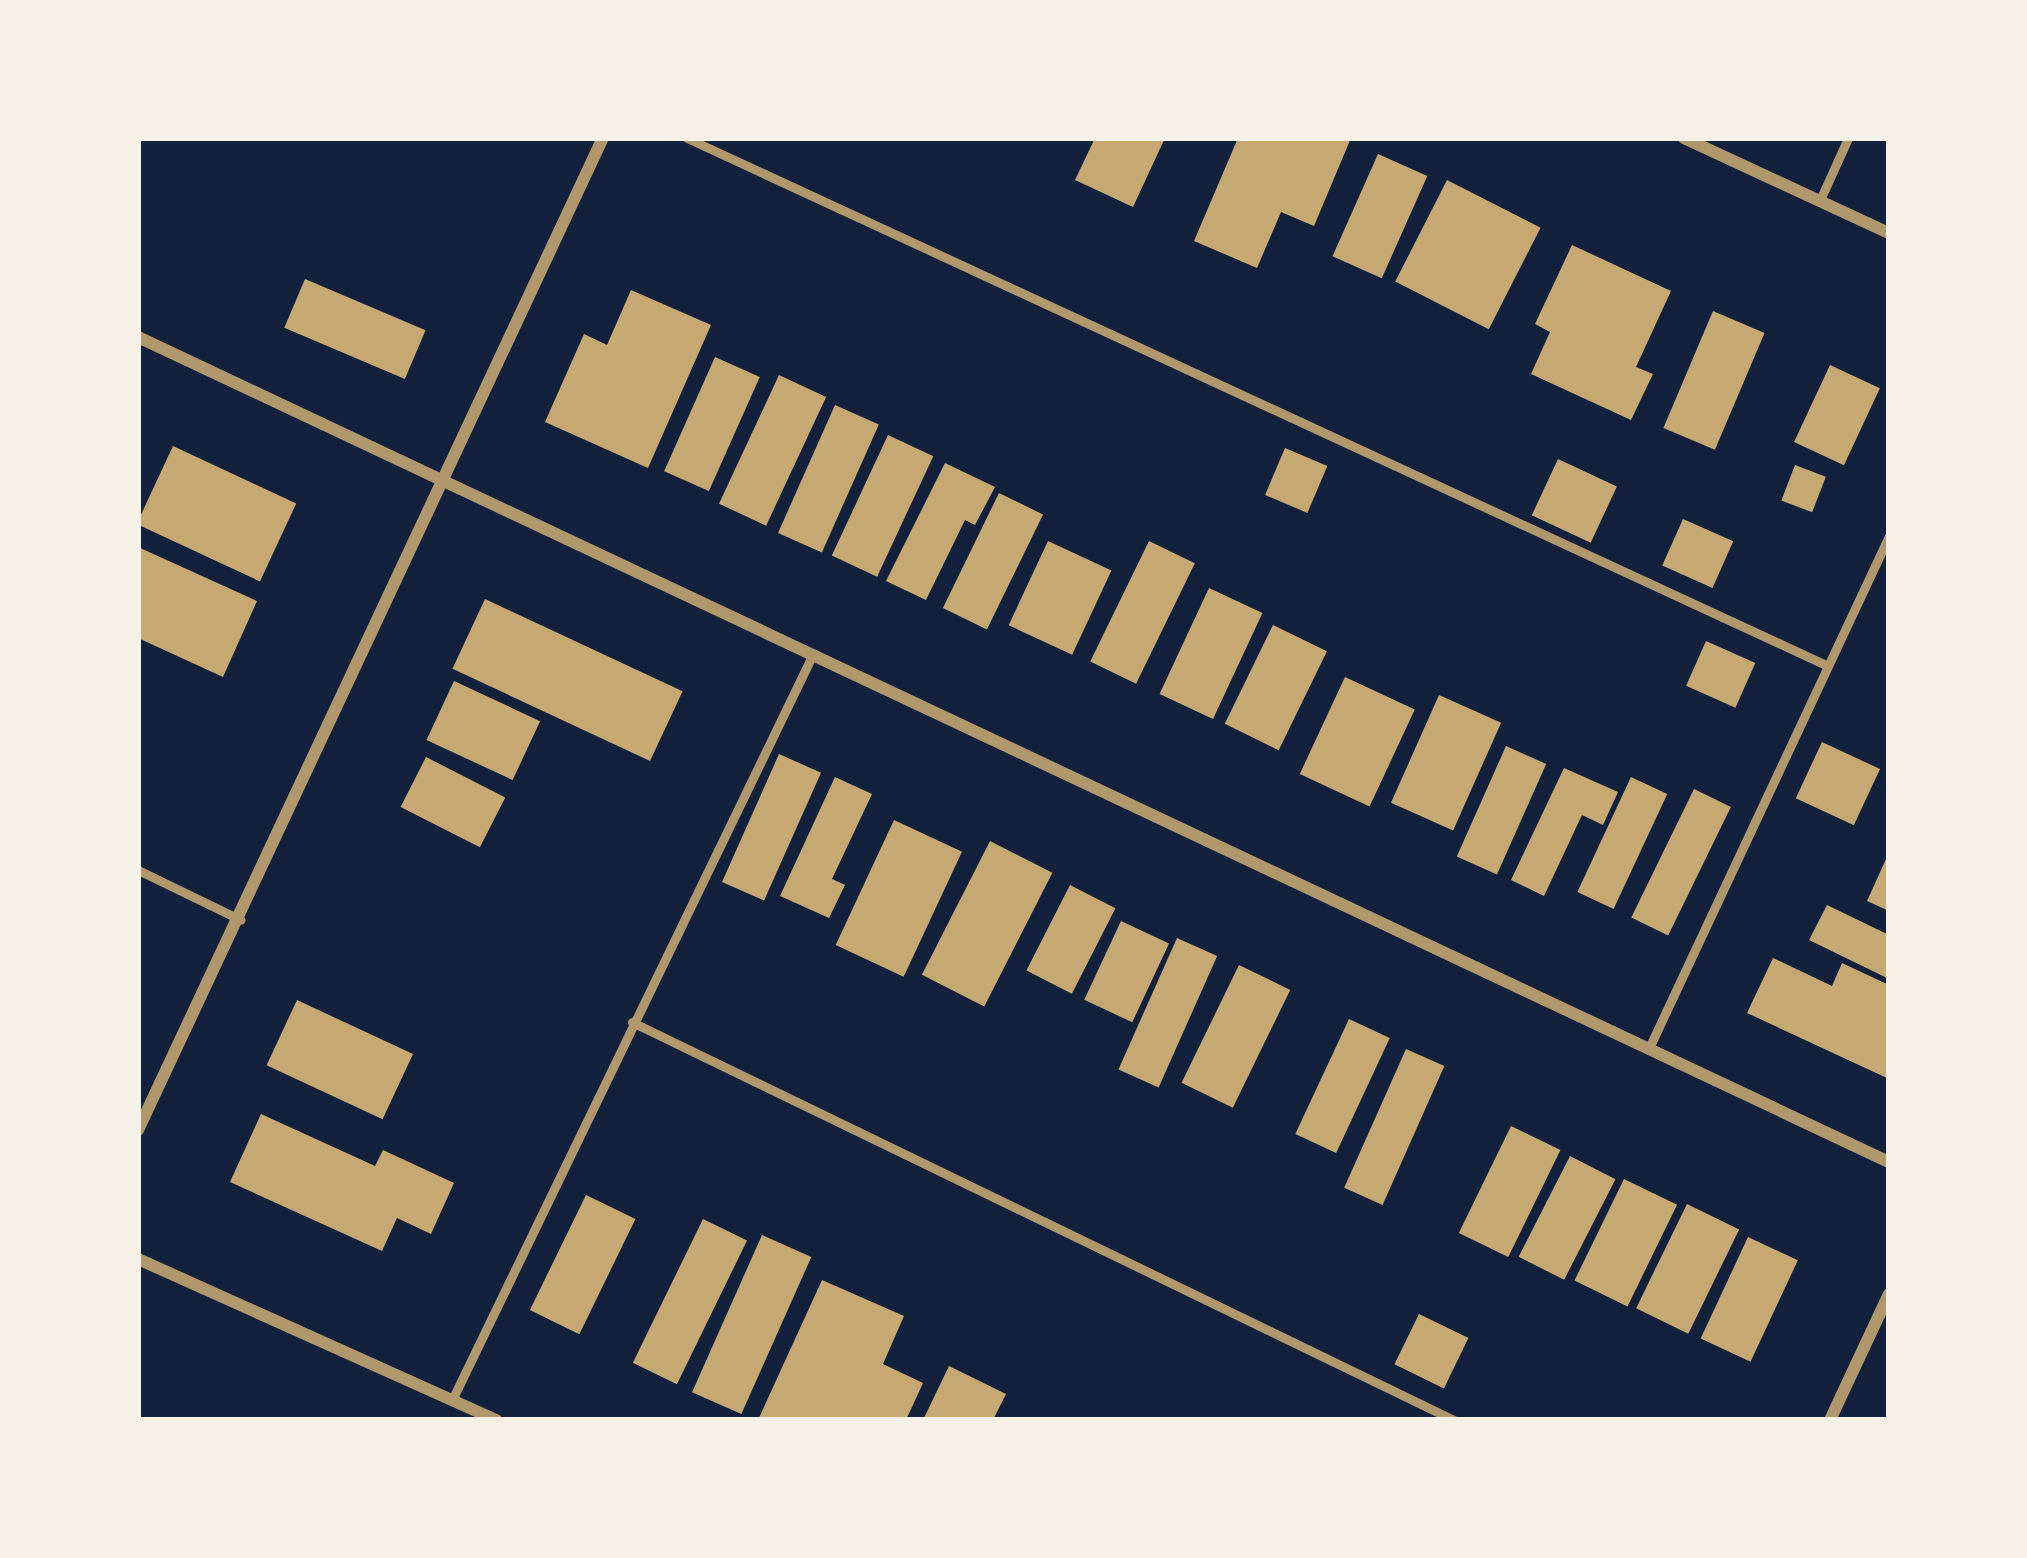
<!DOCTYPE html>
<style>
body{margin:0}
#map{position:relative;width:2027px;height:1558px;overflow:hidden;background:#14213d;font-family:Roboto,sans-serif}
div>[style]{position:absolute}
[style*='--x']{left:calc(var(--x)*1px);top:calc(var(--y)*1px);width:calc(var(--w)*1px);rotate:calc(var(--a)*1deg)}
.building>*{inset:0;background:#c6a872;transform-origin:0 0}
.service>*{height:9px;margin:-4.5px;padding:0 4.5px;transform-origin:4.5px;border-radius:4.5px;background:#b1986c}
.minor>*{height:12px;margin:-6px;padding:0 6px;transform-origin:6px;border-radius:6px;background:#b1986c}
span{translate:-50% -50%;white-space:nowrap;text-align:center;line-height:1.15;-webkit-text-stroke:12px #f6f1e7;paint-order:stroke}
.frame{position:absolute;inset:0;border:141px solid #f6f1e7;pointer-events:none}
</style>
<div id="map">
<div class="building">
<div style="clip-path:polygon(1095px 138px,1165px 138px,1133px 207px,1075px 180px)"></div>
<div style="clip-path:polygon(1238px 138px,1351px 138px,1314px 226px,1281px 212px,1257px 268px,1194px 241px)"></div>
<div style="left:1378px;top:154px;width:54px;height:112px;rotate:24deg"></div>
<div style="left:1447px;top:180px;width:105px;height:114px;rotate:27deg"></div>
<div style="clip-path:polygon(1572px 245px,1671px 291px,1636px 367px,1653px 374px,1631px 420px,1531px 374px,1550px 332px,1535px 324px)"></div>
<div style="left:305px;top:279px;width:131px;height:53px;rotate:23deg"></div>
<div style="clip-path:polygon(631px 290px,711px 325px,648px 468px,545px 422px,584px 334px,607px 345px)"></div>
<div style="left:1713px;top:311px;width:56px;height:127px;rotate:23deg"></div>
<div style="left:715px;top:357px;width:49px;height:125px;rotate:24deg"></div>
<div style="left:1830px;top:365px;width:55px;height:85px;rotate:25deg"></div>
<div style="left:779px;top:375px;width:52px;height:142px;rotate:25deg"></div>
<div style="left:835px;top:405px;width:48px;height:140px;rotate:24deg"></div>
<div style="left:888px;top:435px;width:50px;height:133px;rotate:25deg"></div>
<div style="left:173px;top:446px;width:136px;height:86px;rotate:25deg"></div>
<div style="left:1285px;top:448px;width:46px;height:51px;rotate:23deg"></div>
<div style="left:1558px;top:459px;width:65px;height:62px;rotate:25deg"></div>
<div style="clip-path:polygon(945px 463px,995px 487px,975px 525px,965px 520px,926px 600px,886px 581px)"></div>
<div style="left:1795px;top:465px;width:33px;height:38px;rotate:21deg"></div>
<div style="left:999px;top:493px;width:49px;height:128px;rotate:26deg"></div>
<div style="left:1683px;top:519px;width:55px;height:51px;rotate:24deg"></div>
<div style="left:1048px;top:541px;width:70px;height:93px;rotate:25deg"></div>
<div style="left:1149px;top:541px;width:51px;height:134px;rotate:26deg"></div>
<div style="clip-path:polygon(138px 547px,257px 601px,223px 677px,138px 638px)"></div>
<div style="left:1209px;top:588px;width:59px;height:117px;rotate:25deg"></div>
<div style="left:485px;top:599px;width:218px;height:77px;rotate:25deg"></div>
<div style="left:1273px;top:625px;width:60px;height:110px;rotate:26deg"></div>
<div style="left:1706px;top:641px;width:54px;height:49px;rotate:24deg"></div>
<div style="left:1345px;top:677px;width:77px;height:107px;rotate:25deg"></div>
<div style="left:454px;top:681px;width:95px;height:65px;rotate:25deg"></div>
<div style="left:1439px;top:695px;width:68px;height:118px;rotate:24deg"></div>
<div style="left:1822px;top:742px;width:64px;height:62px;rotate:25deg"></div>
<div style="left:1506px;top:746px;width:44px;height:121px;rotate:24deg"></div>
<div style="left:779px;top:754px;width:46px;height:140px;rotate:24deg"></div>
<div style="left:426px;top:757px;width:89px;height:56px;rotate:27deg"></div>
<div style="clip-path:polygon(1564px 768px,1618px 792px,1603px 825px,1582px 815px,1544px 896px,1511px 880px)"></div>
<div style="clip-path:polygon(835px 777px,872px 794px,832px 879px,845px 885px,829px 918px,780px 896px)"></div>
<div style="left:1631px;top:777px;width:40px;height:127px;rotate:25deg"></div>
<div style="left:1694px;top:789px;width:41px;height:143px;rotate:26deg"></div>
<div style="left:894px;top:820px;width:75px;height:138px;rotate:25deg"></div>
<div style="left:990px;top:841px;width:70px;height:150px;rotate:27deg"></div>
<div style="clip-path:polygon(1886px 859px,1889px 860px,1889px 911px,1867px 901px)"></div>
<div style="left:1070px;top:885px;width:51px;height:96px;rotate:27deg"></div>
<div style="clip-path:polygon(1827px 905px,1889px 935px,1889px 979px,1809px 940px)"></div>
<div style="left:1121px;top:921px;width:53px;height:87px;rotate:25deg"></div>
<div style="left:1177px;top:938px;width:44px;height:144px;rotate:24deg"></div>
<div style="clip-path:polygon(1773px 958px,1832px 986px,1842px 963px,1889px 985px,1889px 1079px,1747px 1013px)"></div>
<div style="left:1239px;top:965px;width:57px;height:131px;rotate:26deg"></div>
<div style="left:297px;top:1000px;width:128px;height:72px;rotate:25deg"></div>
<div style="left:1349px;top:1019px;width:45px;height:127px;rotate:25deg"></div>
<div style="left:1406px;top:1049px;width:42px;height:152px;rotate:24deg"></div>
<div style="clip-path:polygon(261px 1114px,375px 1166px,383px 1150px,454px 1183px,431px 1234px,397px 1218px,382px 1251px,230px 1182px)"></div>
<div style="left:1511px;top:1126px;width:55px;height:119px;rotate:26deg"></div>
<div style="left:1570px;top:1156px;width:51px;height:113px;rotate:27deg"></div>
<div style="left:1624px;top:1179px;width:59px;height:113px;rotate:26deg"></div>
<div style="left:586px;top:1195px;width:55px;height:128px;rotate:26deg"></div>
<div style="left:1687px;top:1204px;width:58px;height:116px;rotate:26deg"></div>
<div style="left:703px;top:1219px;width:49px;height:160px;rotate:26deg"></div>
<div style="left:762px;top:1235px;width:54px;height:172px;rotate:24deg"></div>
<div style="left:1748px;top:1237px;width:55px;height:112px;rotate:25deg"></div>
<div style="clip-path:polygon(822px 1280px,904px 1316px,883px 1364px,923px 1383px,906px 1420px,758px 1420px)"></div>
<div style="left:1419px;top:1314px;width:55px;height:56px;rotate:26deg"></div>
<div style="clip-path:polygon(949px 1366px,1006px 1394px,993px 1420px,923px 1420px)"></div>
</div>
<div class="service">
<div style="--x:687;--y:138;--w:1257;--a:24.83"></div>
<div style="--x:1820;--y:200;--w:68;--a:-65.7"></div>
<div style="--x:138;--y:870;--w:114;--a:25.9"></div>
<div style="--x:632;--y:1022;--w:913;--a:25.84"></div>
<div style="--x:1649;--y:1048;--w:565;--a:-64.89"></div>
<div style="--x:452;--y:1400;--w:829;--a:-64.18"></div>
</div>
<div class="minor">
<div style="--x:1684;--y:138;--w:226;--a:24.9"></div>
<div style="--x:138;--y:337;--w:1936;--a:25.23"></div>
<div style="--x:138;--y:1130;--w:1096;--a:-64.89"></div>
<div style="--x:138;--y:1259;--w:393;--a:24.2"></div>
<div style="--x:1830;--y:1420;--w:139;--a:-64.9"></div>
</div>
<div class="frame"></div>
</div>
